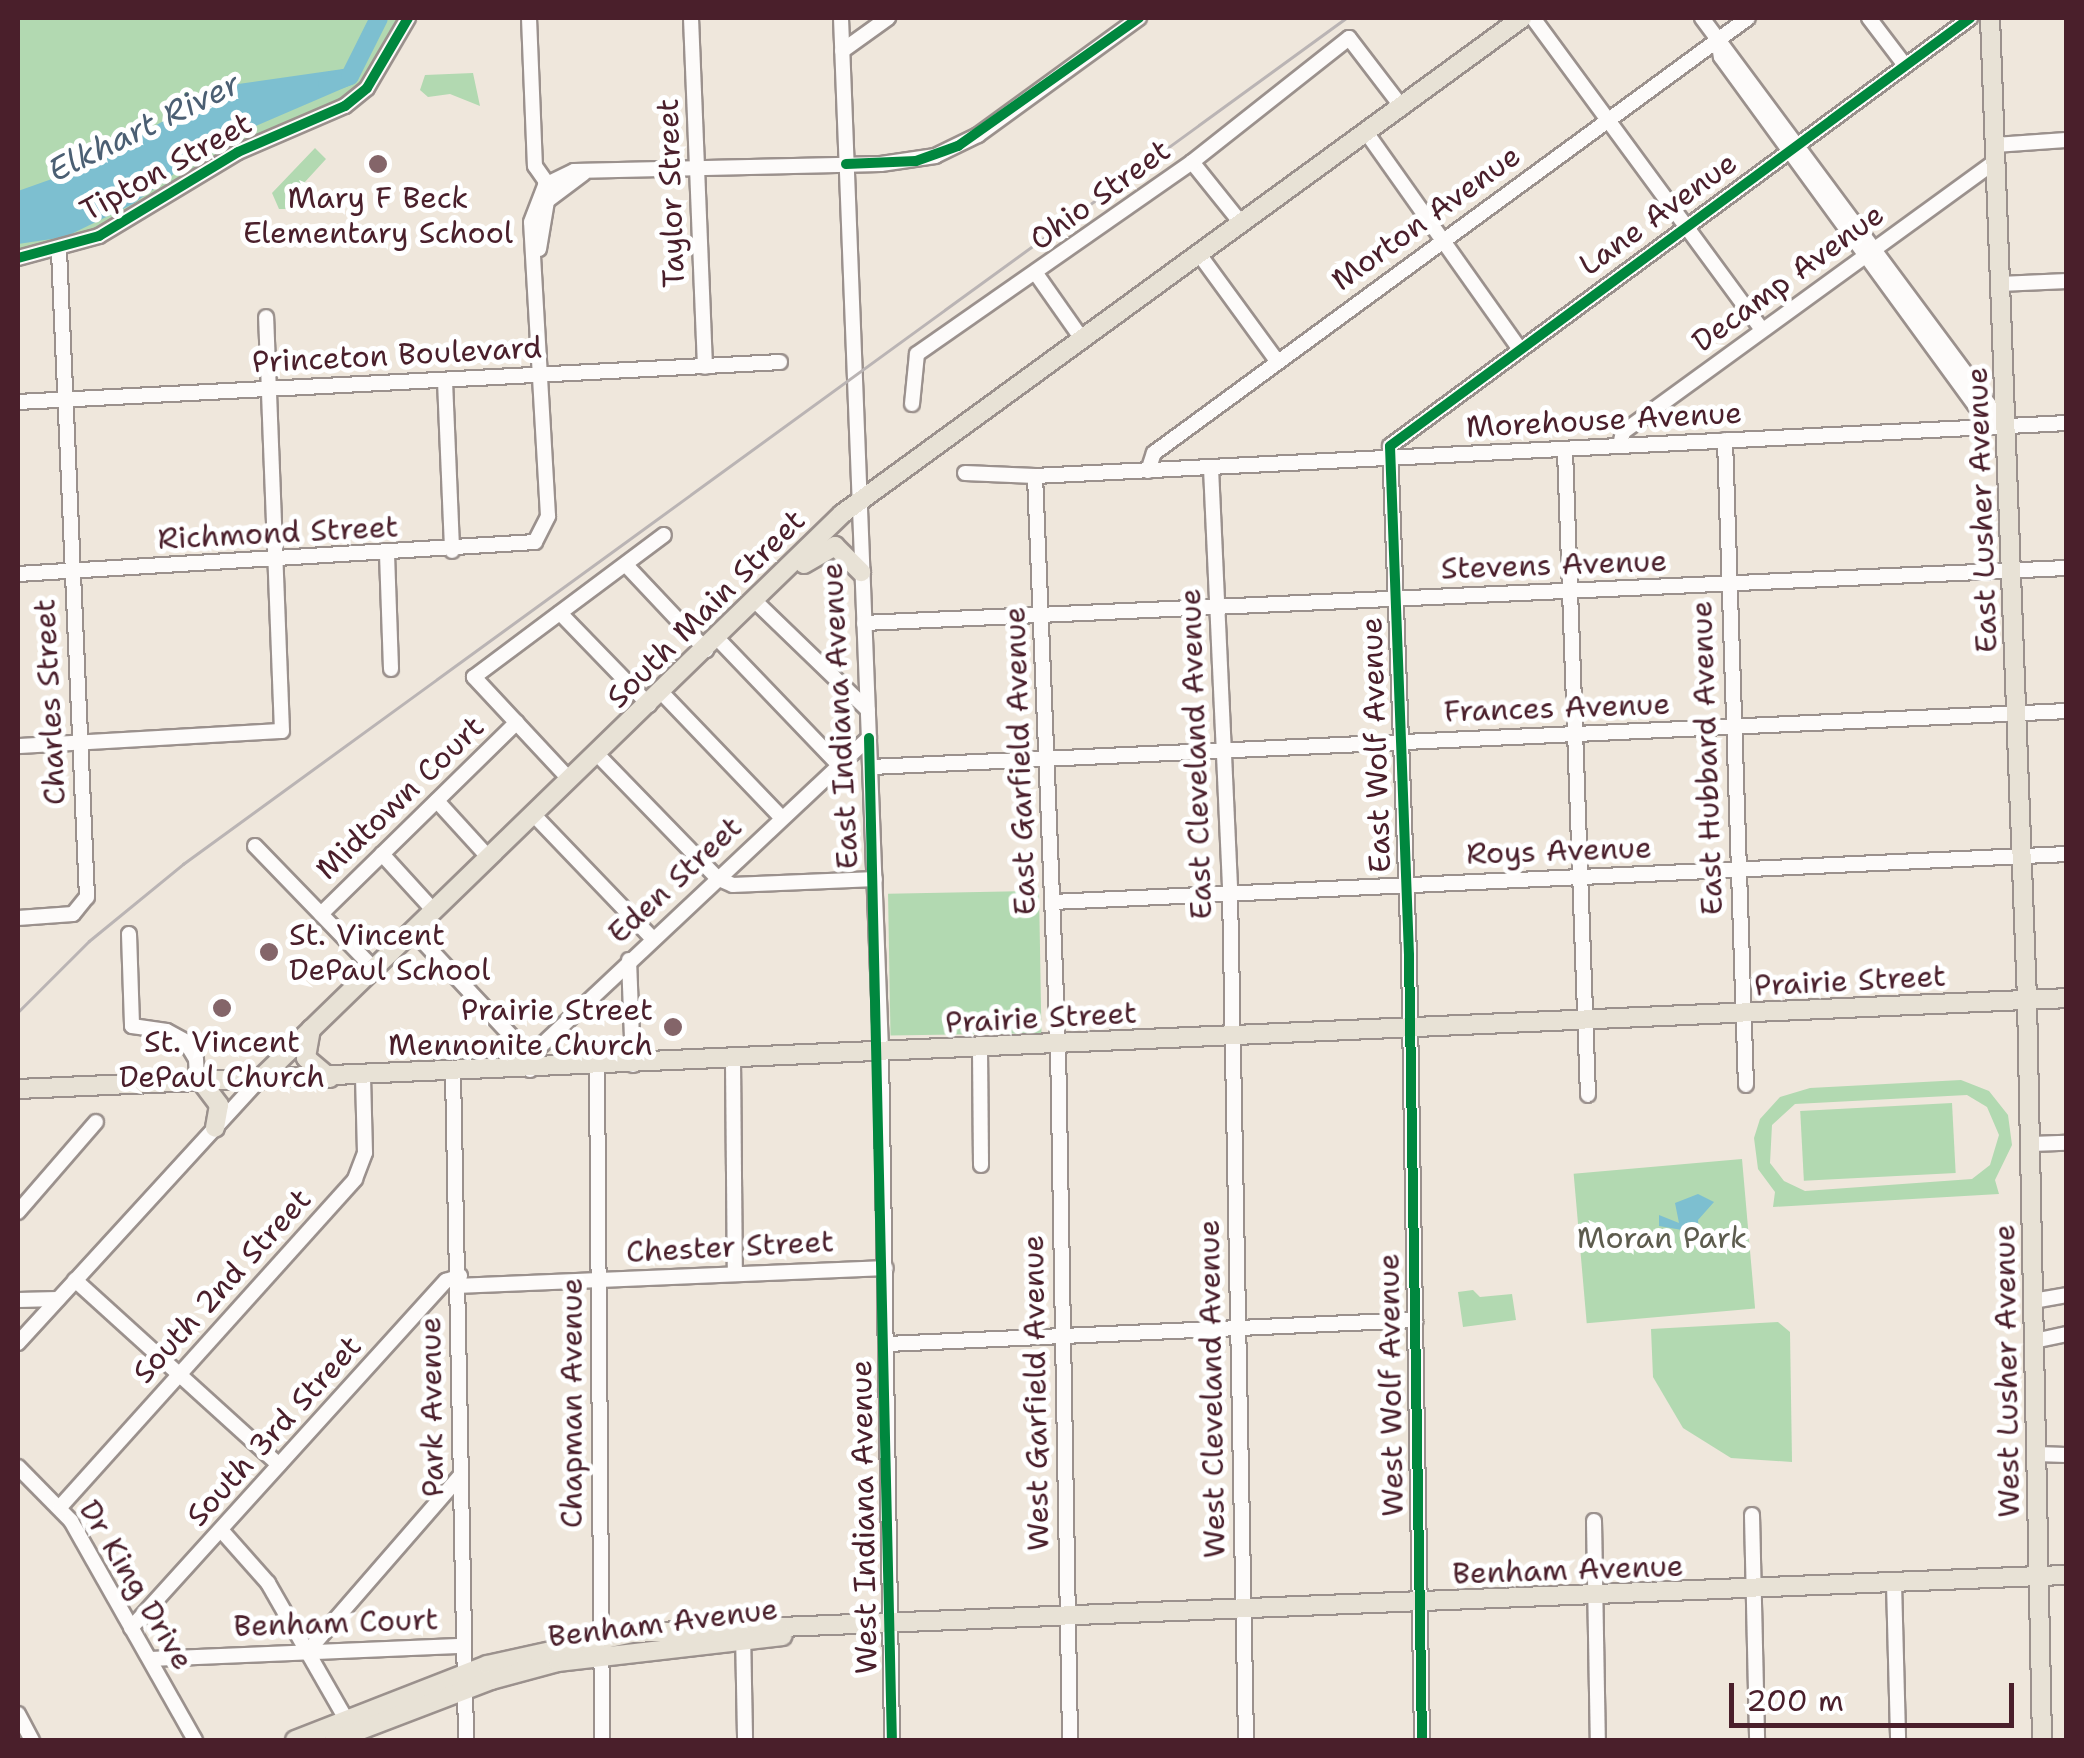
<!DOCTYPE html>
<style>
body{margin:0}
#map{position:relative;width:2084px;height:1758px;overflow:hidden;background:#efe7dc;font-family:"Shantell Sans",sans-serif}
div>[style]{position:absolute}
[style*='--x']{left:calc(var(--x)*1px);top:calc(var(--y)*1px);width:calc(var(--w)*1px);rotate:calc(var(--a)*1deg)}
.green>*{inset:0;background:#b2d9b1;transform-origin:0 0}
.water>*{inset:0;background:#7dbfd0}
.river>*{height:18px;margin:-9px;padding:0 9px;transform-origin:9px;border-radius:9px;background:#7dbfd0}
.roads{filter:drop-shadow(2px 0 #9b918d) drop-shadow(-2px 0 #9b918d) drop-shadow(0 2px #9b918d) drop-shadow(0 -2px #9b918d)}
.minor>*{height:14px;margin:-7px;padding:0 7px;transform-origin:7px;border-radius:7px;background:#fdfbfa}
.major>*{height:18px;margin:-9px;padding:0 9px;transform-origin:9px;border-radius:9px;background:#e8e2d6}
.rail>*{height:2.5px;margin:-1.25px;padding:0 1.25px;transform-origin:1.25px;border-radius:1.25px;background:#bab4b4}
.cycleway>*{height:10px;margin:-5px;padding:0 5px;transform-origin:5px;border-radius:5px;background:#00873e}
.dots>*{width:28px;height:28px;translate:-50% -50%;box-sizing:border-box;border:5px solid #fff;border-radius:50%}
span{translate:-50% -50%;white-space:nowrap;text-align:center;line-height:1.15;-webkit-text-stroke:10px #fff;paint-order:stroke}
.street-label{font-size:30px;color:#4a1f2b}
.poi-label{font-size:30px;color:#4a1f2b}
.left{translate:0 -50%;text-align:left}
.right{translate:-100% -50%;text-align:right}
.park-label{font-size:30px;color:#5d5c4e}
.water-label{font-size:32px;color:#4b5f73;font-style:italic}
.frame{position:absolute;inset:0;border:20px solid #4a1f2b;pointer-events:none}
.scale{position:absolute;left:1729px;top:1683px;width:285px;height:45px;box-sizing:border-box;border:5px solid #4a1f2b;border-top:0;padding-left:12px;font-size:30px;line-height:35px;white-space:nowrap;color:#4a1f2b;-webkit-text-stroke:8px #fff;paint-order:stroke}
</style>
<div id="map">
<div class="green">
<div style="clip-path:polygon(18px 18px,414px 18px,396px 56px,355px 106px,275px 141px,271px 134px,120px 220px,58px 245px,18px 251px)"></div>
<div style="clip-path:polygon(473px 73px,480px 106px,450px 94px,428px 97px,420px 90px,425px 75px)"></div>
<div style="clip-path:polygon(315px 148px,326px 159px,304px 183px,308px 188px,289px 209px,279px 209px,272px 193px)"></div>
<div style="left:1039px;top:891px;width:142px;height:151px;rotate:89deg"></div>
<div style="clip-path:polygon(evenodd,1961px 1080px,1989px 1091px,2008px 1115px,2012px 1145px,1995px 1180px,1999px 1194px,1773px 1207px,1775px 1192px,1758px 1169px,1754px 1138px,1760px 1119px,1780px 1097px,1810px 1088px,1961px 1080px,1967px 1095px,1987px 1107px,1999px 1135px,1990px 1165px,1972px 1179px,1805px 1191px,1784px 1181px,1770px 1163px,1772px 1125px,1795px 1104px,1967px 1095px)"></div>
<div style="left:1952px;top:1103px;width:70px;height:152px;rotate:87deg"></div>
<div style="left:1742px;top:1159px;width:150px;height:169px;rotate:85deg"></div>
<div style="clip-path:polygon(1473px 1290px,1480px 1297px,1512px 1294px,1516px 1320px,1463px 1327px,1458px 1292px)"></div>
<div style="clip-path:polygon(1778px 1322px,1790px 1332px,1792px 1462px,1731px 1458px,1683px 1428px,1653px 1377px,1651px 1329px)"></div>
</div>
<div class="water">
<div style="clip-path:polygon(343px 69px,351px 85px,216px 143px,133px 204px,65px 237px,18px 244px,18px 191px,66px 174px,101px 141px,134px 138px,224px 86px)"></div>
<div style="clip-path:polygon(1698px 1194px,1714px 1202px,1698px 1220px,1699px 1233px,1659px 1226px,1659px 1215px,1679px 1223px,1675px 1203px)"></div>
</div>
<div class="river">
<div style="--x:327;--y:84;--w:24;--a:-19"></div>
<div style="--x:350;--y:76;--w:65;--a:-63.4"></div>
</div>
<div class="roads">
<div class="minor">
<div style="--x:529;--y:18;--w:148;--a:87.7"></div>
<div style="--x:535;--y:166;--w:33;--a:55"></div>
<div style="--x:691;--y:18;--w:349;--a:87.7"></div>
<div style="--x:841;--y:18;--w:1035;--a:87.78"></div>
<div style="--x:881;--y:1052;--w:688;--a:89.08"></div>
<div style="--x:1533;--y:18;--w:387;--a:53.7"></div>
<div style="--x:1702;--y:18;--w:508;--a:53.4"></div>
<div style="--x:1869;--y:18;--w:58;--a:52.7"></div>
<div style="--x:1718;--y:39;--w:18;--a:81"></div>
<div style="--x:1721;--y:57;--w:441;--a:53.9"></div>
<div style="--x:1981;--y:413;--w:27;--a:28"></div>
<div style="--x:842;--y:51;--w:57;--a:-35.7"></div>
<div style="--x:1366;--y:132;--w:263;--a:54.7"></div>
<div style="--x:1995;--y:145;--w:71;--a:-4"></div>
<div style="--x:1192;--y:162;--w:78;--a:51.2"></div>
<div style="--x:539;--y:249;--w:49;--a:-80.5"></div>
<div style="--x:547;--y:201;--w:45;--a:-36.9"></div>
<div style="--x:1199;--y:254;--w:132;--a:53.9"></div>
<div style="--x:18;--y:258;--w:84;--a:-15.2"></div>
<div style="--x:99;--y:236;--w:162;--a:-31.1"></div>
<div style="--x:238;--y:152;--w:116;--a:-23.3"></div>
<div style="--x:345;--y:106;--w:28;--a:-39"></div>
<div style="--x:367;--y:88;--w:81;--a:-59.6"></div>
<div style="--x:1037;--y:275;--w:78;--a:54.9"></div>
<div style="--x:2001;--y:284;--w:65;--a:-2.6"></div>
<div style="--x:445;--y:381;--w:170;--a:87.6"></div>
<div style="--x:18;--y:402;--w:763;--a:-3"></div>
<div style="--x:912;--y:404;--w:50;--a:-84.3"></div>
<div style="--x:917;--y:354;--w:335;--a:-34.9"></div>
<div style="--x:1192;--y:162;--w:200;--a:-38.3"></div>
<div style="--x:1349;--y:38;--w:86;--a:52.6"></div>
<div style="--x:1725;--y:440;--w:645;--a:88.14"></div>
<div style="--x:1620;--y:445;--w:13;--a:-77"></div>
<div style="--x:1623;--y:432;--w:461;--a:-36"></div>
<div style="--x:1565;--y:450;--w:645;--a:87.96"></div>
<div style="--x:1211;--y:468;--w:424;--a:87.4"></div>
<div style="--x:1230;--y:892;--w:848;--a:88.92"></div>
<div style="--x:1148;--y:471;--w:19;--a:-72"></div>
<div style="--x:1154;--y:453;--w:736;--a:-36.22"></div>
<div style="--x:965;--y:473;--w:70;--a:2.5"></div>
<div style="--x:1035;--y:476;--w:1032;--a:-2.94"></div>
<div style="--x:1035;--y:476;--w:569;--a:87.69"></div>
<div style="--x:1058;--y:1045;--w:695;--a:89.01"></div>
<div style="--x:387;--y:554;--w:115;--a:88"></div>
<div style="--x:626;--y:565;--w:117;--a:46.7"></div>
<div style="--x:18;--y:574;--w:518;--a:-3.54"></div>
<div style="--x:535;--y:542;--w:29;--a:-63"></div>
<div style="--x:548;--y:516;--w:294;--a:-93.3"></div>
<div style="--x:531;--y:222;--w:40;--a:-69"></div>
<div style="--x:545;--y:185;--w:32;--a:-26"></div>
<div style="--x:574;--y:171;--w:307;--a:-1.3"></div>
<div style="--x:881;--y:164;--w:55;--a:-8.4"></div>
<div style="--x:935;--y:156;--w:48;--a:-26"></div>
<div style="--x:978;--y:135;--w:199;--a:-36"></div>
<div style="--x:755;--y:601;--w:157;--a:44"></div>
<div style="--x:560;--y:613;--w:128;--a:45.9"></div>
<div style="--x:864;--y:623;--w:1203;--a:-2.62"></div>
<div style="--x:718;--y:639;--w:172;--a:46.2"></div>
<div style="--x:662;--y:693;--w:172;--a:46.2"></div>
<div style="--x:18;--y:746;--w:264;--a:-3.3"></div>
<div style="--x:282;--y:731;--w:414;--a:-92.2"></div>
<div style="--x:597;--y:754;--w:173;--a:45.9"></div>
<div style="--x:717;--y:878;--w:17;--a:24"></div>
<div style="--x:733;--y:885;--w:142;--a:-2.4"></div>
<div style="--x:871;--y:767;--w:1196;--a:-2.68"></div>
<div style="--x:570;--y:780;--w:141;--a:-133"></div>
<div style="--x:474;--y:677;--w:237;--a:-36.8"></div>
<div style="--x:437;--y:801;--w:77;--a:47.6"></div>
<div style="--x:534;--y:815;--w:170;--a:46.2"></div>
<div style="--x:255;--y:846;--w:171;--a:45.9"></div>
<div style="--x:382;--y:854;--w:77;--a:47.6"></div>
<div style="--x:1053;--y:902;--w:1014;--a:-2.71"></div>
<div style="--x:321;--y:914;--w:274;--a:-44.4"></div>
<div style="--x:18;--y:918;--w:55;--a:-4.2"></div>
<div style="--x:73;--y:914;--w:22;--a:-51"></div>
<div style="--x:87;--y:897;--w:647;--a:-92.48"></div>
<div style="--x:413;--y:931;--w:171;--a:46.9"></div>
<div style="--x:129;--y:934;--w:92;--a:88.1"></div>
<div style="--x:132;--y:1026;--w:35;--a:8"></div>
<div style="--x:167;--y:1031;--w:21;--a:29"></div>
<div style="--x:185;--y:1041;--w:21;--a:59"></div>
<div style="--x:196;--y:1059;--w:22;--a:87"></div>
<div style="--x:629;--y:960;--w:105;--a:87.8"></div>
<div style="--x:980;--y:1049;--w:116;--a:89.5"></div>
<div style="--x:733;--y:1060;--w:213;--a:89.5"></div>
<div style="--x:597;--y:1067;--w:673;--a:89.57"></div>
<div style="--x:530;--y:1070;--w:14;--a:-90"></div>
<div style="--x:530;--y:1056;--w:465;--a:-43.2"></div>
<div style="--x:453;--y:1073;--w:667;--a:88.88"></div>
<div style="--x:2031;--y:1144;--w:35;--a:-2"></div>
<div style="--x:18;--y:1212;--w:119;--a:-49.1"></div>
<div style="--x:75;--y:1280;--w:275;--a:42.2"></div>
<div style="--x:457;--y:1286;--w:429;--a:-2.4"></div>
<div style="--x:18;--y:1300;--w:40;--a:-1.4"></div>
<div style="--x:2033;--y:1301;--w:34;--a:-10"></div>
<div style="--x:2034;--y:1341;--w:33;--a:-12"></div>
<div style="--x:18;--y:1343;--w:357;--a:-47.5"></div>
<div style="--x:887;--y:1344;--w:529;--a:-2.6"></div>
<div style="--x:2037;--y:1454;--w:29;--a:2"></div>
<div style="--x:18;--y:1467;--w:76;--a:45.5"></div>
<div style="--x:71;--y:1521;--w:252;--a:60.5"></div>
<div style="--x:60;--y:1507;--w:441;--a:-48"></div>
<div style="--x:355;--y:1179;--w:28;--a:-69"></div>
<div style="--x:365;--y:1153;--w:76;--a:-91.5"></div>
<div style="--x:1752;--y:1515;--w:225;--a:88.7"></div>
<div style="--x:1594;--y:1521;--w:219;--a:89"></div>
<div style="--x:221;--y:1530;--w:71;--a:48.4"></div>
<div style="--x:268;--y:1583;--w:157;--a:60.2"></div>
<div style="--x:1894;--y:1583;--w:157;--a:88.5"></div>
<div style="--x:131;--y:1628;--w:469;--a:-47.8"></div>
<div style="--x:446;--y:1281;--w:15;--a:-20"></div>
<div style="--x:743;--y:1632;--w:108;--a:88.9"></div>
<div style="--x:308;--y:1651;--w:232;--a:-49"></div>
<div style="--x:150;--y:1659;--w:314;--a:-2.4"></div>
<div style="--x:18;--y:1714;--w:30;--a:62"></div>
<div style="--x:1422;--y:1740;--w:785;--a:-90.95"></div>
<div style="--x:1409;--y:955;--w:509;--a:-92.14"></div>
<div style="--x:1390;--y:446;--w:721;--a:-36.42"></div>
</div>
<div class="major">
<div style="--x:1990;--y:18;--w:983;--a:87.84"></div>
<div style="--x:2027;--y:1000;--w:740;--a:88.84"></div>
<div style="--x:804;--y:564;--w:36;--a:-30"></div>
<div style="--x:835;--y:546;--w:37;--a:45"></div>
<div style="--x:311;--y:1029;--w:29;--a:100"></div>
<div style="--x:306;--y:1058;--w:31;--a:40"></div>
<div style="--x:259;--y:1080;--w:813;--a:-44.15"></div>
<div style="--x:842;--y:514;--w:842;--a:-36.11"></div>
<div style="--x:201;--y:1081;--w:30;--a:53"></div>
<div style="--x:219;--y:1105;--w:23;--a:100"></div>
<div style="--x:18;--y:1089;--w:2050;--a:-2.54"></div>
<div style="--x:295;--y:1740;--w:206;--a:-21.3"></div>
<div style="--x:487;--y:1665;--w:149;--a:-12.4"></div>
<div style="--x:633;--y:1633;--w:1434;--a:-2.32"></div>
<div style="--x:334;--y:1740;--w:168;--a:-20.9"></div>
<div style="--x:491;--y:1680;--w:69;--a:-15"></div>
<div style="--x:558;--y:1662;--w:226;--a:-6.6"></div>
</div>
</div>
<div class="rail">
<div style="--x:18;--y:1012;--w:100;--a:-45"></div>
<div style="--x:89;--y:941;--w:122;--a:-39.3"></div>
<div style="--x:183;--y:864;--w:1438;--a:-36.03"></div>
</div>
<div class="cycleway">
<div style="--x:846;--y:164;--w:70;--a:-2.5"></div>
<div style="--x:916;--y:161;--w:45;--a:-19.7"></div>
<div style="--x:958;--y:146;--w:222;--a:-35.3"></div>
<div style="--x:18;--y:258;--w:84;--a:-15.2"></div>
<div style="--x:99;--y:236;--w:162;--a:-31.1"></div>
<div style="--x:238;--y:152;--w:116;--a:-23.3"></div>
<div style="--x:345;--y:106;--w:28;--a:-39"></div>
<div style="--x:367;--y:88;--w:81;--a:-59.6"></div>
<div style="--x:869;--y:738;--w:1002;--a:88.69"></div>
<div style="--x:1422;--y:1740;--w:785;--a:-90.95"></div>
<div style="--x:1409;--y:955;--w:509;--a:-92.14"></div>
<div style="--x:1390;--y:446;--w:721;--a:-36.42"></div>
</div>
<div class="dots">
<div style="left:378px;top:164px;background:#846569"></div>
<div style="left:269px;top:952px;background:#846569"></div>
<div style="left:222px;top:1008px;background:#846569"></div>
<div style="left:673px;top:1027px;background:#846569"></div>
</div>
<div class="street-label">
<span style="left:166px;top:167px;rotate:-29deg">Tipton Street</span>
<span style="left:671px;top:193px;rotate:-92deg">Taylor Street</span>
<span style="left:1100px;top:195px;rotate:-36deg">Ohio Street</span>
<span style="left:1658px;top:214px;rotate:-36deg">Lane Avenue</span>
<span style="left:1426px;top:218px;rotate:-36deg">Morton Avenue</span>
<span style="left:1788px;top:278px;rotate:-36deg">Decamp Avenue</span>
<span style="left:397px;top:355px;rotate:-3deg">Princeton Boulevard</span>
<span style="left:1604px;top:420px;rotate:-3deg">Morehouse Avenue</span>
<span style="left:1982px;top:510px;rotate:-92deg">East Lusher Avenue</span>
<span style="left:278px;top:533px;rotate:-3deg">Richmond Street</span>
<span style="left:1554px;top:565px;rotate:-2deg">Stevens Avenue</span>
<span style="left:706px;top:609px;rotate:-45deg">South Main Street</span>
<span style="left:50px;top:702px;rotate:-93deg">Charles Street</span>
<span style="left:1557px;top:708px;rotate:-2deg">Frances Avenue</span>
<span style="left:840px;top:716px;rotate:-93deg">East Indiana Avenue</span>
<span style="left:1376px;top:745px;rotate:-92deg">East Wolf Avenue</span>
<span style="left:1196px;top:754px;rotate:-92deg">East Cleveland Avenue</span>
<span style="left:1707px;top:758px;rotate:-92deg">East Hubbard Avenue</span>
<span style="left:1020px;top:761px;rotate:-92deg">East Garfield Avenue</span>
<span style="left:400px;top:798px;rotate:-44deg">Midtown Court</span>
<span style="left:1559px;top:851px;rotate:-2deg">Roys Avenue</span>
<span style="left:675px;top:880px;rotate:-43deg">Eden Street</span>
<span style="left:1850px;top:981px;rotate:-3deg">Prairie Street</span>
<span style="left:1041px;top:1018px;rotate:-3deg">Prairie Street</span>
<span style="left:730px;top:1247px;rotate:-3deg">Chester Street</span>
<span style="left:222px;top:1286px;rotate:-48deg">South 2nd Street</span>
<span style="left:2007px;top:1371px;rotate:-91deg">West Lusher Avenue</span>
<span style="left:1391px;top:1385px;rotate:-91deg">West Wolf Avenue</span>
<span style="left:1212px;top:1389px;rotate:-91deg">West Cleveland Avenue</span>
<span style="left:1036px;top:1393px;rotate:-91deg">West Garfield Avenue</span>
<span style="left:572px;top:1403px;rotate:-90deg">Chapman Avenue</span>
<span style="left:432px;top:1407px;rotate:-91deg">Park Avenue</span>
<span style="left:274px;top:1431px;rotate:-48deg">South 3rd Street</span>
<span style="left:864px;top:1517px;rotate:-91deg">West Indiana Avenue</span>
<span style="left:1568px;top:1570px;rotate:-2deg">Benham Avenue</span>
<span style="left:136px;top:1585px;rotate:59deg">Dr King Drive</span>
<span style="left:336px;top:1623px;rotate:-2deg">Benham Court</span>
<span style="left:663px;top:1623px;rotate:-7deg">Benham Avenue</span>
</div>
<div class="poi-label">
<span style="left:378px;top:215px">Mary F Beck<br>Elementary School</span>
<span class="left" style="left:289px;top:952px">St. Vincent<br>DePaul School</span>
<span class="right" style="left:653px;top:1027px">Prairie Street<br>Mennonite Church</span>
<span style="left:222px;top:1059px">St. Vincent<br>DePaul Church</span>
</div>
<div class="park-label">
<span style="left:1662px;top:1238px">Moran Park</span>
</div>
<div class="water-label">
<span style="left:144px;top:127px;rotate:-26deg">Elkhart River</span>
</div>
<div class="frame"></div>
<div class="scale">200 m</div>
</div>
